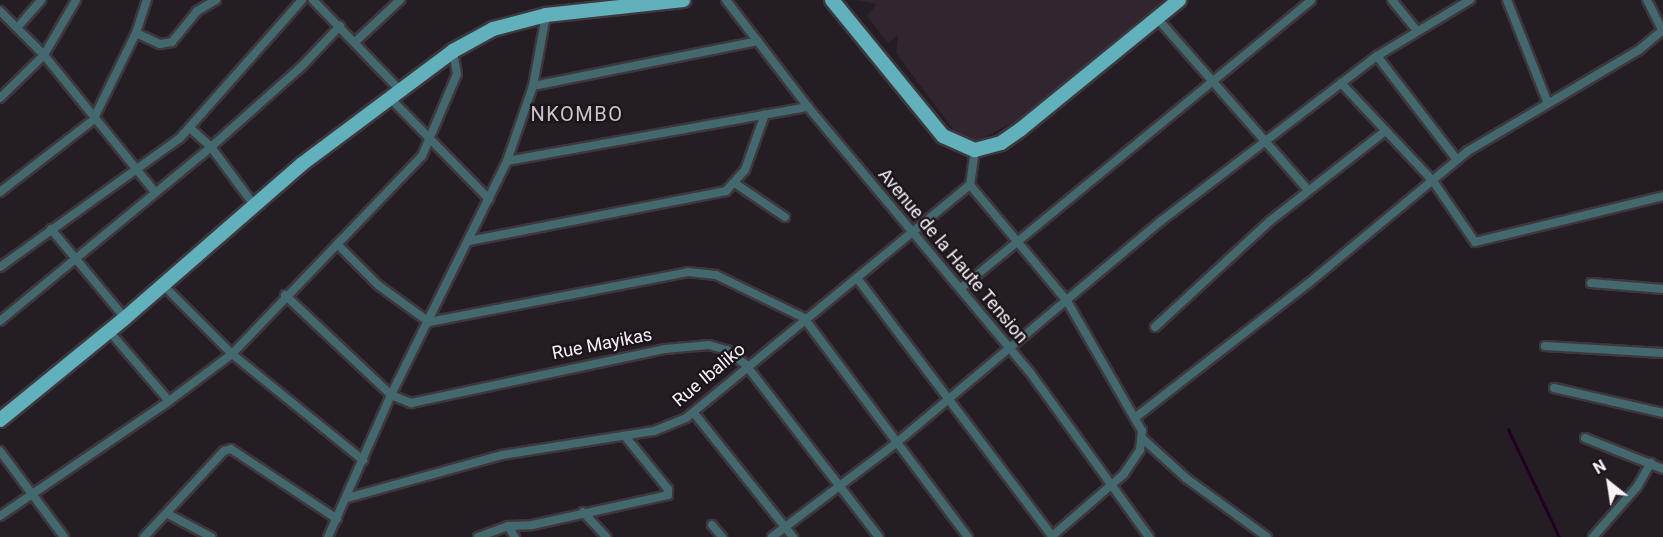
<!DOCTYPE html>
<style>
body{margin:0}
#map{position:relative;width:1663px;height:537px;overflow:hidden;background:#251d24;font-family:Roboto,sans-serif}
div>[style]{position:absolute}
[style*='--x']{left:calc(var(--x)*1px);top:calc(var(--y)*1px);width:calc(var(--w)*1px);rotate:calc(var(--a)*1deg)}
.built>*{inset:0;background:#312530}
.stream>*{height:3px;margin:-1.5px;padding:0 1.5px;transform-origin:1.5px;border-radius:1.5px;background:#1f001f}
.roads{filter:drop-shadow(2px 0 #3e373d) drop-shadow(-2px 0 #3e373d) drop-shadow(0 2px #3e373d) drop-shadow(0 -2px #3e373d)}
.minor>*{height:8px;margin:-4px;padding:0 4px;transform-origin:4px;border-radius:4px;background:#43686d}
.primary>*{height:14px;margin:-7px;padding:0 7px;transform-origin:7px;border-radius:7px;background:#60b1bc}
span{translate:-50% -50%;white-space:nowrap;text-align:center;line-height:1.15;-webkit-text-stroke:4.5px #1b141b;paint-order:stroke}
.street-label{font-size:18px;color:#f8f2f7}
.neighbourhood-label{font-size:20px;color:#cec3cd;letter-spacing:1.5px}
.north{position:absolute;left:1579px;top:453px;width:60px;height:60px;-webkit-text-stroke:4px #1b141b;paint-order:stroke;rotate:330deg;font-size:16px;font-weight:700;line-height:24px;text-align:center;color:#f8f2f7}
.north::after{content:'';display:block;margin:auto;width:21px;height:27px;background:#f8f2f7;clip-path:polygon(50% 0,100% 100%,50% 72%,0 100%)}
</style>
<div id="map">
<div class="built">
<div style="clip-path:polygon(855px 0,1163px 0,1018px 120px,975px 142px,958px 136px,896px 53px,898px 35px,888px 43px,867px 16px,877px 4px)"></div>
</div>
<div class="stream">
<div style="--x:1508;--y:429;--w:119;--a:64.7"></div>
</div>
<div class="roads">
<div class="minor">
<div style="--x:313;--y:0;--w:124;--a:46"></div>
<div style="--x:726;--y:0;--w:135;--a:52.5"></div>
<div style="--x:808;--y:107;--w:344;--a:50.1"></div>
<div style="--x:1029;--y:371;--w:205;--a:54.1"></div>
<div style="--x:1392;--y:0;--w:40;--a:51"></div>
<div style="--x:1507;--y:0;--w:109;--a:68.4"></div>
<div style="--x:1647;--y:0;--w:35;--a:63"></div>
<div style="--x:0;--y:11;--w:62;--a:45"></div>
<div style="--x:44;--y:55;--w:176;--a:51"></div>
<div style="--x:1157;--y:18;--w:227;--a:48.7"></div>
<div style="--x:17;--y:28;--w:37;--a:-49"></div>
<div style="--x:136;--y:33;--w:26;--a:25"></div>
<div style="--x:160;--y:44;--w:12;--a:-9"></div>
<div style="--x:172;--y:42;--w:40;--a:-51"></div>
<div style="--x:197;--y:11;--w:22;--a:-30"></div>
<div style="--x:355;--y:42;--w:62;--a:-43"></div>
<div style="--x:1377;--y:56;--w:131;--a:52.4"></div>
<div style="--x:1341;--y:83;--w:134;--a:46.8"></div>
<div style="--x:1433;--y:181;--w:74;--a:55.5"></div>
<div style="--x:1475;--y:242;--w:194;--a:-13.7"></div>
<div style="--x:533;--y:86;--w:229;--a:-11.3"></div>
<div style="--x:389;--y:97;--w:143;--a:45.6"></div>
<div style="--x:0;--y:98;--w:62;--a:-44.3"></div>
<div style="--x:44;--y:55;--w:64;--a:-59.8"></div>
<div style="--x:190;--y:128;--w:28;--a:42"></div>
<div style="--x:211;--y:147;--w:72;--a:53.4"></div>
<div style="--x:975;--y:150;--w:35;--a:98"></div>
<div style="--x:970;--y:185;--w:151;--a:50.1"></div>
<div style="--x:1067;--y:301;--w:150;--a:60"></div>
<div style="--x:1142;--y:431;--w:19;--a:96"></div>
<div style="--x:1140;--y:450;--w:29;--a:124"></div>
<div style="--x:1124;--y:474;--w:96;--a:139.2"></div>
<div style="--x:507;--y:161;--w:306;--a:-10.2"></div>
<div style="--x:736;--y:184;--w:59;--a:34"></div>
<div style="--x:0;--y:192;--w:118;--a:-37.7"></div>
<div style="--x:93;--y:120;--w:97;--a:-63.7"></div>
<div style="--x:136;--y:33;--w:35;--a:-72"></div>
<div style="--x:51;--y:229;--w:116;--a:50.3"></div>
<div style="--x:469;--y:241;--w:262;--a:-11"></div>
<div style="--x:726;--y:191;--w:28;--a:-48"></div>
<div style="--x:745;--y:170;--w:59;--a:-70.3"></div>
<div style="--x:337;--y:244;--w:58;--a:45"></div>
<div style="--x:378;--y:285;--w:63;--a:36"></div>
<div style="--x:429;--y:322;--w:264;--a:-10.9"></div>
<div style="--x:688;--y:272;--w:28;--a:6"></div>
<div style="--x:716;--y:275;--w:98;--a:26"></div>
<div style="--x:804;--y:318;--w:274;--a:53.2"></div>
<div style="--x:0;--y:267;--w:221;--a:-35.6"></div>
<div style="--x:180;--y:138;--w:184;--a:-48.5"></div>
<div style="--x:857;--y:278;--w:325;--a:52.9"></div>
<div style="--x:1591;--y:283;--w:72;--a:4.8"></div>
<div style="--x:162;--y:284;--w:99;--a:45"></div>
<div style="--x:232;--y:354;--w:169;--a:39"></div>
<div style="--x:961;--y:288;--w:453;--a:-39.4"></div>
<div style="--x:285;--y:295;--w:146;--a:43.3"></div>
<div style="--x:391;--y:395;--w:22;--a:22"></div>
<div style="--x:411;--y:403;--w:260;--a:-12"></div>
<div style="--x:665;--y:349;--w:44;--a:-5.2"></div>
<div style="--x:709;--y:345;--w:19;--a:16"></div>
<div style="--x:727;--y:350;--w:24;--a:38"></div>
<div style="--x:746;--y:365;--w:217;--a:52.3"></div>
<div style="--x:0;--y:321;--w:273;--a:-39.5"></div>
<div style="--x:211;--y:147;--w:123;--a:-41.7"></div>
<div style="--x:303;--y:65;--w:54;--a:-46.5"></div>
<div style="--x:1155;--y:327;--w:156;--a:-42.7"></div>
<div style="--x:1270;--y:221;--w:145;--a:-38"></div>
<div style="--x:109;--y:331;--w:92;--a:49.4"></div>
<div style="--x:1545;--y:346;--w:118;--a:3.4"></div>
<div style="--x:1554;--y:388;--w:112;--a:12.9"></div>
<div style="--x:694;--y:413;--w:159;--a:51.4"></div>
<div style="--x:1136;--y:417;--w:220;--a:-37.8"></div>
<div style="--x:1310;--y:282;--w:205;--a:-39.7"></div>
<div style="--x:1468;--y:151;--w:199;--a:-30.6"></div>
<div style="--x:1639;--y:50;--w:31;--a:-40"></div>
<div style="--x:1585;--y:438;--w:84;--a:21.7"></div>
<div style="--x:1143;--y:439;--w:58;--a:42.2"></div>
<div style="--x:1186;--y:478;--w:100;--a:36.1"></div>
<div style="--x:0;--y:451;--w:107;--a:53.3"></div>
<div style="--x:347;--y:498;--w:161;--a:-15.5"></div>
<div style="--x:502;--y:455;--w:154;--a:-9"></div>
<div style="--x:654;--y:431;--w:35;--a:-22"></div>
<div style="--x:686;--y:418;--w:367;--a:-39.4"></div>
<div style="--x:583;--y:512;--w:34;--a:47"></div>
<div style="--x:168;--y:514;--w:49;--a:28.1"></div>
<div style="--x:0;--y:516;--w:204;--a:-34.2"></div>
<div style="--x:169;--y:401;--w:79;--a:-36.7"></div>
<div style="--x:232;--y:354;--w:274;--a:-46.2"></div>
<div style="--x:422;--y:156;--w:89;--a:-66.9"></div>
<div style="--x:457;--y:74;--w:23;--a:-100"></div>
<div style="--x:712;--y:525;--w:16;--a:50"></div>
<div style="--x:508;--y:526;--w:13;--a:58"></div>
<div style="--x:144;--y:537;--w:117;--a:-47.1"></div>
<div style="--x:224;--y:451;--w:7;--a:-16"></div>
<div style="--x:231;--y:449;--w:127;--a:33.4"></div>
<div style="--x:328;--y:537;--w:155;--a:-66.1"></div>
<div style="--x:391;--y:395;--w:261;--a:-63.6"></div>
<div style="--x:507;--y:161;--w:79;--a:-70.9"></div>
<div style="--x:533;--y:86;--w:72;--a:-79.6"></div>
<div style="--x:478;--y:537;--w:32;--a:-20"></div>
<div style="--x:508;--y:526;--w:24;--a:-2"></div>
<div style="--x:532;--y:525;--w:139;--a:-12.4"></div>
<div style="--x:668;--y:495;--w:6;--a:-90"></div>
<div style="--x:668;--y:489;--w:68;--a:-129.1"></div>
<div style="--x:772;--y:537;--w:154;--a:-37.1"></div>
<div style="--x:895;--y:444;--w:347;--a:-40"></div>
<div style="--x:1161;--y:221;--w:272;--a:-37.4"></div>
<div style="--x:1377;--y:56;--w:109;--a:-31.1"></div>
<div style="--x:1593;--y:537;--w:67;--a:-48.7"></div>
<div style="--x:1637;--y:487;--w:28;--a:-60"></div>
</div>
<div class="primary">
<div style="--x:832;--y:0;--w:176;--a:50.8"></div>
<div style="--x:943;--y:136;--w:35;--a:24"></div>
<div style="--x:975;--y:150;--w:27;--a:-15"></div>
<div style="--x:1001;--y:143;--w:24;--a:-35"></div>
<div style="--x:1021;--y:129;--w:204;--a:-39.2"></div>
<div style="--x:0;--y:420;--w:161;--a:-39.2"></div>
<div style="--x:125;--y:318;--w:235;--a:-41"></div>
<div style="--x:302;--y:164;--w:189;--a:-36.8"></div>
<div style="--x:453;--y:51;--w:46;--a:-28.8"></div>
<div style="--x:493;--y:29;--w:55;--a:-14.8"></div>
<div style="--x:546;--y:15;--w:138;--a:-6.2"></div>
</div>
</div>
<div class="street-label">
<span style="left:953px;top:256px;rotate:50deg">Avenue de la Haute Tension</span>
<span style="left:602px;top:344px;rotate:-11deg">Rue Mayikas</span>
<span style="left:709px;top:375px;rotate:-40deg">Rue Ibaliko</span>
</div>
<div class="neighbourhood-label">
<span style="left:577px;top:114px">NKOMBO</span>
</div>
<div class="north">N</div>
</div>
